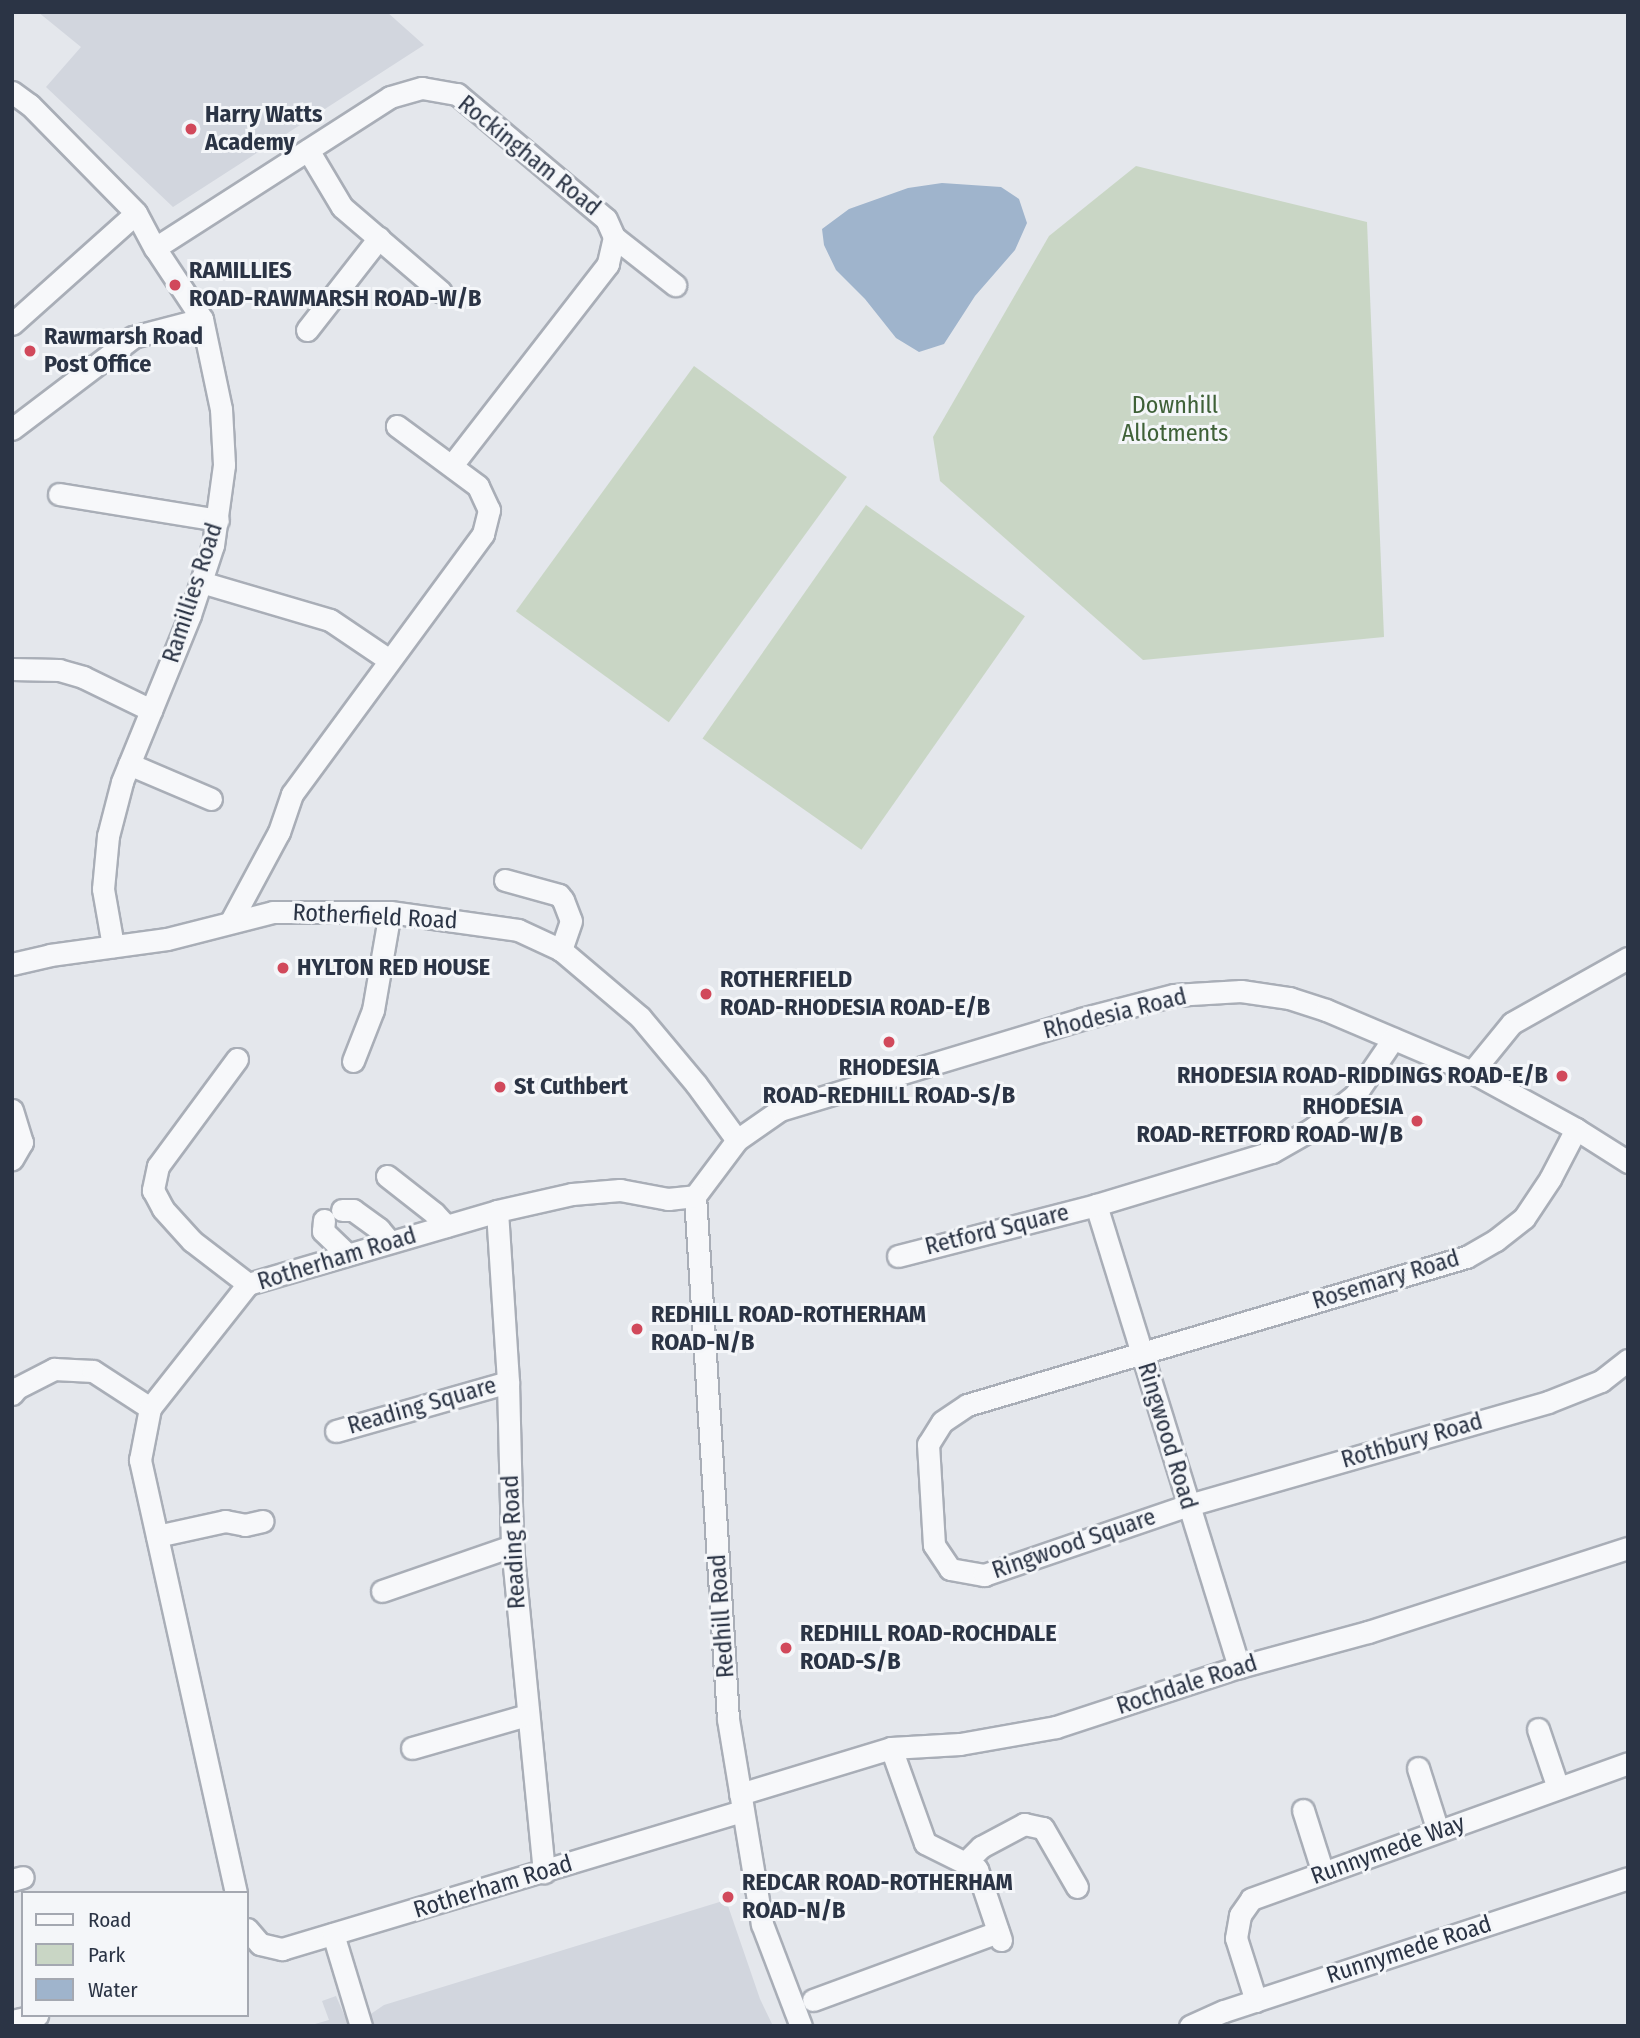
<!DOCTYPE html>
<style>
body{margin:0}
#map{position:relative;width:1640px;height:2038px;overflow:hidden;background:#e4e7ec;font-family:"Fira Sans Condensed",sans-serif}
div>[style]{position:absolute}
[style*='--x']{left:calc(var(--x)*1px);top:calc(var(--y)*1px);width:calc(var(--w)*1px);rotate:calc(var(--a)*1deg)}
.built>*{inset:0;background:#d2d6de}
.green>*{inset:0;background:#c9d6c5;transform-origin:0 0}
.water>*{inset:0;background:#9fb4cc}
.roads{filter:drop-shadow(2px 0 #a9aeb7) drop-shadow(-2px 0 #a9aeb7) drop-shadow(0 2px #a9aeb7) drop-shadow(0 -2px #a9aeb7)}
.minor>*{height:21px;margin:-10.5px;padding:0 10.5px;transform-origin:10.5px;border-radius:10.5px;background:#f7f8fa}
.dots>*{width:19px;height:19px;translate:-50% -50%;box-sizing:border-box;border:4px solid #f4f6f9;border-radius:50%}
span{translate:-50% -50%;white-space:nowrap;text-align:center;line-height:1.15;-webkit-text-stroke:6px #f4f6f9;paint-order:stroke}
.poi-label{font-size:24px;color:#2b3445;font-weight:700}
.left{translate:0 -50%;text-align:left}
.right{translate:-100% -50%;text-align:right}
.street-label{font-size:24px;color:#2b3445}
.park-label{font-size:24px;color:#3f6138}
.frame{position:absolute;inset:0;border:14px solid #2b3445;pointer-events:none}
.legend{position:absolute;left:21px;top:1891px;width:228px;height:126px;box-sizing:border-box;background:#f4f6f9;border:2px solid #a4a8b1;margin:0;padding:9px 12px;list-style:none;font-size:21px;color:#2b3445}
.legend li{display:flex;align-items:center;gap:14px;height:35px}
.legend b{width:35px;border:2px solid #a4a8b1}
</style>
<div id="map">
<div class="built">
<div style="clip-path:polygon(38px 12px,387px 12px,424px 45px,173px 207px,46px 87px,81px 47px)"></div>
<div style="clip-path:polygon(726px 1900px,760px 1999px,773px 2026px,353px 2026px,384px 2005px)"></div>
<div style="clip-path:polygon(336px 1996px,349px 2026px,308px 2026px,329px 2020px,322px 2001px)"></div>
</div>
<div class="green">
<div style="clip-path:polygon(1136px 166px,1367px 222px,1384px 637px,1143px 660px,940px 481px,933px 437px,1049px 236px)"></div>
<div style="left:694px;top:366px;width:189px;height:303px;rotate:36deg"></div>
<div style="left:866px;top:505px;width:194px;height:285px;rotate:35deg"></div>
</div>
<div class="water">
<div style="clip-path:polygon(942px 183px,1001px 187px,1019px 199px,1027px 223px,1015px 250px,975px 296px,944px 344px,919px 352px,896px 338px,865px 299px,836px 270px,824px 245px,822px 229px,849px 209px,908px 188px)"></div>
</div>
<div class="roads">
<div class="minor">
<div style="--x:12;--y:92;--w:22;--a:36"></div>
<div style="--x:30;--y:105;--w:151;--a:45.5"></div>
<div style="--x:136;--y:213;--w:40;--a:62"></div>
<div style="--x:155;--y:248;--w:85;--a:56.5"></div>
<div style="--x:202;--y:319;--w:92;--a:78.1"></div>
<div style="--x:221;--y:409;--w:56;--a:86.9"></div>
<div style="--x:224;--y:465;--w:81;--a:97.8"></div>
<div style="--x:213;--y:545;--w:74;--a:108.2"></div>
<div style="--x:190;--y:615;--w:180;--a:112.2"></div>
<div style="--x:122;--y:782;--w:56;--a:104.5"></div>
<div style="--x:108;--y:836;--w:53;--a:95.4"></div>
<div style="--x:103;--y:889;--w:58;--a:80"></div>
<div style="--x:308;--y:150;--w:66;--a:59.2"></div>
<div style="--x:342;--y:207;--w:130;--a:40.6"></div>
<div style="--x:614;--y:237;--w:78;--a:38.2"></div>
<div style="--x:155;--y:248;--w:279;--a:-32.7"></div>
<div style="--x:390;--y:97;--w:33;--a:-16"></div>
<div style="--x:422;--y:88;--w:36;--a:10"></div>
<div style="--x:457;--y:94;--w:194;--a:40"></div>
<div style="--x:606;--y:219;--w:20;--a:66"></div>
<div style="--x:614;--y:237;--w:28;--a:103"></div>
<div style="--x:608;--y:264;--w:254;--a:127.8"></div>
<div style="--x:12;--y:324;--w:166;--a:-41.8"></div>
<div style="--x:307;--y:330;--w:117;--a:-52"></div>
<div style="--x:12;--y:429;--w:152;--a:-37.2"></div>
<div style="--x:133;--y:337;--w:71;--a:-14.6"></div>
<div style="--x:59;--y:494;--w:161;--a:9.3"></div>
<div style="--x:201;--y:582;--w:134;--a:16.4"></div>
<div style="--x:330;--y:620;--w:71;--a:34.1"></div>
<div style="--x:12;--y:669;--w:47;--a:1.2"></div>
<div style="--x:59;--y:670;--w:25;--a:16"></div>
<div style="--x:83;--y:677;--w:76;--a:25.9"></div>
<div style="--x:129;--y:764;--w:89;--a:23.1"></div>
<div style="--x:505;--y:880;--w:56;--a:15.5"></div>
<div style="--x:559;--y:895;--w:6;--a:51"></div>
<div style="--x:563;--y:900;--w:22;--a:69"></div>
<div style="--x:571;--y:921;--w:31;--a:109"></div>
<div style="--x:231;--y:921;--w:101;--a:-61.7"></div>
<div style="--x:279;--y:832;--w:40;--a:-71.1"></div>
<div style="--x:292;--y:794;--w:323;--a:-53.7"></div>
<div style="--x:483;--y:534;--w:25;--a:-76"></div>
<div style="--x:489;--y:510;--w:26;--a:-115"></div>
<div style="--x:478;--y:486;--w:101;--a:-143.5"></div>
<div style="--x:12;--y:964;--w:39;--a:-13"></div>
<div style="--x:50;--y:955;--w:118;--a:-7.8"></div>
<div style="--x:167;--y:939;--w:109;--a:-14.3"></div>
<div style="--x:273;--y:912;--w:117;--a:0"></div>
<div style="--x:390;--y:912;--w:129;--a:8"></div>
<div style="--x:518;--y:930;--w:47;--a:24.9"></div>
<div style="--x:561;--y:950;--w:104;--a:40.3"></div>
<div style="--x:640;--y:1017;--w:87;--a:50.1"></div>
<div style="--x:696;--y:1084;--w:69;--a:53.8"></div>
<div style="--x:237;--y:1059;--w:133;--a:126.4"></div>
<div style="--x:158;--y:1166;--w:25;--a:102"></div>
<div style="--x:153;--y:1190;--w:21;--a:62"></div>
<div style="--x:163;--y:1209;--w:43;--a:47.8"></div>
<div style="--x:192;--y:1241;--w:71;--a:37.5"></div>
<div style="--x:353;--y:1061;--w:55;--a:-68.6"></div>
<div style="--x:373;--y:1010;--w:99;--a:-80.2"></div>
<div style="--x:1472;--y:1072;--w:63;--a:-50.8"></div>
<div style="--x:1512;--y:1023;--w:133;--a:-29.3"></div>
<div style="--x:12;--y:1110;--w:34;--a:73"></div>
<div style="--x:22;--y:1142;--w:20;--a:120"></div>
<div style="--x:1576;--y:1129;--w:56;--a:117.5"></div>
<div style="--x:1550;--y:1179;--w:47;--a:123.7"></div>
<div style="--x:1524;--y:1218;--w:36;--a:142"></div>
<div style="--x:1496;--y:1240;--w:34;--a:150"></div>
<div style="--x:1466;--y:1257;--w:520;--a:163.48"></div>
<div style="--x:967;--y:1405;--w:30;--a:146"></div>
<div style="--x:942;--y:1422;--w:26;--a:122"></div>
<div style="--x:928;--y:1444;--w:101;--a:86.6"></div>
<div style="--x:934;--y:1545;--w:29;--a:56"></div>
<div style="--x:950;--y:1569;--w:35;--a:10"></div>
<div style="--x:984;--y:1575;--w:217;--a:-18.9"></div>
<div style="--x:1189;--y:1505;--w:373;--a:-16"></div>
<div style="--x:1548;--y:1402;--w:57;--a:-21.6"></div>
<div style="--x:1601;--y:1381;--w:34;--a:-38"></div>
<div style="--x:387;--y:1176;--w:60;--a:38.2"></div>
<div style="--x:434;--y:1213;--w:18;--a:47"></div>
<div style="--x:695;--y:1196;--w:70;--a:-53.1"></div>
<div style="--x:737;--y:1140;--w:52;--a:-34.9"></div>
<div style="--x:780;--y:1110;--w:314;--a:-16.8"></div>
<div style="--x:1081;--y:1019;--w:96;--a:-14.5"></div>
<div style="--x:1174;--y:995;--w:67;--a:-3.4"></div>
<div style="--x:1241;--y:991;--w:49;--a:8.3"></div>
<div style="--x:1289;--y:998;--w:39;--a:18"></div>
<div style="--x:1326;--y:1010;--w:159;--a:23"></div>
<div style="--x:1472;--y:1072;--w:119;--a:28.7"></div>
<div style="--x:1576;--y:1129;--w:62;--a:32.4"></div>
<div style="--x:695;--y:1196;--w:524;--a:86.39"></div>
<div style="--x:728;--y:1719;--w:208;--a:80.6"></div>
<div style="--x:762;--y:1924;--w:109;--a:69.1"></div>
<div style="--x:1096;--y:1205;--w:484;--a:72.8"></div>
<div style="--x:342;--y:1210;--w:11;--a:0"></div>
<div style="--x:353;--y:1210;--w:32;--a:36"></div>
<div style="--x:379;--y:1229;--w:17;--a:50"></div>
<div style="--x:497;--y:1211;--w:171;--a:86.3"></div>
<div style="--x:508;--y:1382;--w:164;--a:88.6"></div>
<div style="--x:512;--y:1546;--w:328;--a:84.4"></div>
<div style="--x:324;--y:1220;--w:11;--a:95"></div>
<div style="--x:323;--y:1231;--w:33;--a:44"></div>
<div style="--x:898;--y:1256;--w:204;--a:-14.4"></div>
<div style="--x:1096;--y:1205;--w:184;--a:-16.8"></div>
<div style="--x:1272;--y:1152;--w:46;--a:-29.9"></div>
<div style="--x:1312;--y:1129;--w:55;--a:-38.3"></div>
<div style="--x:1355;--y:1095;--w:68;--a:-55.8"></div>
<div style="--x:12;--y:1394;--w:8;--a:-50"></div>
<div style="--x:17;--y:1388;--w:42;--a:-27.2"></div>
<div style="--x:54;--y:1369;--w:39;--a:3"></div>
<div style="--x:93;--y:1371;--w:68;--a:33"></div>
<div style="--x:336;--y:1431;--w:179;--a:-15.9"></div>
<div style="--x:157;--y:1536;--w:70;--a:-12.4"></div>
<div style="--x:225;--y:1521;--w:20;--a:11"></div>
<div style="--x:245;--y:1525;--w:18;--a:-13"></div>
<div style="--x:382;--y:1591;--w:138;--a:-19.1"></div>
<div style="--x:1538;--y:1729;--w:62;--a:71.3"></div>
<div style="--x:412;--y:1748;--w:120;--a:-16"></div>
<div style="--x:891;--y:1748;--w:101;--a:70.3"></div>
<div style="--x:925;--y:1843;--w:58;--a:26.6"></div>
<div style="--x:977;--y:1869;--w:75;--a:71.3"></div>
<div style="--x:1418;--y:1768;--w:66;--a:72.4"></div>
<div style="--x:740;--y:1794;--w:158;--a:-16.9"></div>
<div style="--x:891;--y:1748;--w:69;--a:-3.3"></div>
<div style="--x:960;--y:1744;--w:97;--a:-10"></div>
<div style="--x:1056;--y:1727;--w:193;--a:-18.2"></div>
<div style="--x:1239;--y:1667;--w:134;--a:-15.2"></div>
<div style="--x:1368;--y:1632;--w:273;--a:-17.9"></div>
<div style="--x:1303;--y:1810;--w:66;--a:72.4"></div>
<div style="--x:965;--y:1863;--w:23;--a:-45"></div>
<div style="--x:981;--y:1847;--w:49;--a:-28.1"></div>
<div style="--x:1024;--y:1824;--w:19;--a:12"></div>
<div style="--x:1043;--y:1828;--w:68;--a:60"></div>
<div style="--x:12;--y:1880;--w:11;--a:-15"></div>
<div style="--x:236;--y:1893;--w:444;--a:-102.5"></div>
<div style="--x:140;--y:1460;--w:53;--a:-79.1"></div>
<div style="--x:150;--y:1408;--w:158;--a:-51.7"></div>
<div style="--x:248;--y:1284;--w:259;--a:-16.3"></div>
<div style="--x:497;--y:1211;--w:77;--a:-12.8"></div>
<div style="--x:572;--y:1194;--w:48;--a:-4.8"></div>
<div style="--x:620;--y:1190;--w:49;--a:10.6"></div>
<div style="--x:668;--y:1199;--w:27;--a:-6"></div>
<div style="--x:247;--y:1929;--w:20;--a:49"></div>
<div style="--x:260;--y:1944;--w:23;--a:13"></div>
<div style="--x:282;--y:1949;--w:481;--a:-16.7"></div>
<div style="--x:333;--y:1934;--w:96;--a:73.1"></div>
<div style="--x:813;--y:2000;--w:197;--a:-20.2"></div>
<div style="--x:1256;--y:2001;--w:66;--a:-107.6"></div>
<div style="--x:1236;--y:1938;--w:23;--a:-80"></div>
<div style="--x:1240;--y:1915;--w:19;--a:-55"></div>
<div style="--x:1251;--y:1899;--w:401;--a:-19.8"></div>
<div style="--x:12;--y:2021;--w:26;--a:-13"></div>
<div style="--x:1190;--y:2026;--w:37;--a:-24"></div>
<div style="--x:1224;--y:2011;--w:425;--a:-18.2"></div>
</div>
</div>
<div class="dots">
<div style="left:191px;top:129px;background:#d1495b"></div>
<div style="left:175px;top:285px;background:#d1495b"></div>
<div style="left:30px;top:351px;background:#d1495b"></div>
<div style="left:283px;top:968px;background:#d1495b"></div>
<div style="left:706px;top:994px;background:#d1495b"></div>
<div style="left:889px;top:1042px;background:#d1495b"></div>
<div style="left:1562px;top:1076px;background:#d1495b"></div>
<div style="left:500px;top:1087px;background:#d1495b"></div>
<div style="left:1417px;top:1121px;background:#d1495b"></div>
<div style="left:637px;top:1329px;background:#d1495b"></div>
<div style="left:786px;top:1648px;background:#d1495b"></div>
<div style="left:728px;top:1897px;background:#d1495b"></div>
</div>
<div class="poi-label">
<span class="left" style="left:205px;top:129px">Harry Watts<br>Academy</span>
<span class="left" style="left:189px;top:285px">RAMILLIES<br>ROAD-RAWMARSH ROAD-W/B</span>
<span class="left" style="left:44px;top:351px">Rawmarsh Road<br>Post Office</span>
<span class="left" style="left:297px;top:968px">HYLTON RED HOUSE</span>
<span class="left" style="left:720px;top:994px">ROTHERFIELD<br>ROAD-RHODESIA ROAD-E/B</span>
<span style="left:889px;top:1082px">RHODESIA<br>ROAD-REDHILL ROAD-S/B</span>
<span class="right" style="left:1548px;top:1076px">RHODESIA ROAD-RIDDINGS ROAD-E/B</span>
<span class="left" style="left:514px;top:1087px">St Cuthbert</span>
<span class="right" style="left:1403px;top:1121px">RHODESIA<br>ROAD-RETFORD ROAD-W/B</span>
<span class="left" style="left:651px;top:1329px">REDHILL ROAD-ROTHERHAM<br>ROAD-N/B</span>
<span class="left" style="left:800px;top:1648px">REDHILL ROAD-ROCHDALE<br>ROAD-S/B</span>
<span class="left" style="left:742px;top:1897px">REDCAR ROAD-ROTHERHAM<br>ROAD-N/B</span>
</div>
<div class="street-label">
<span style="left:529px;top:156px;rotate:39deg">Rockingham Road</span>
<span style="left:193px;top:593px;rotate:-72deg">Ramillies Road</span>
<span style="left:375px;top:917px;rotate:3deg">Rotherfield Road</span>
<span style="left:1115px;top:1014px;rotate:-14deg">Rhodesia Road</span>
<span style="left:997px;top:1230px;rotate:-14deg">Retford Square</span>
<span style="left:337px;top:1259px;rotate:-17deg">Rotherham Road</span>
<span style="left:1386px;top:1280px;rotate:-17deg">Rosemary Road</span>
<span style="left:422px;top:1406px;rotate:-16deg">Reading Square</span>
<span style="left:1167px;top:1436px;rotate:73deg">Ringwood Road</span>
<span style="left:1412px;top:1441px;rotate:-16deg">Rothbury Road</span>
<span style="left:514px;top:1542px;rotate:-93deg">Reading Road</span>
<span style="left:1074px;top:1544px;rotate:-19deg">Ringwood Square</span>
<span style="left:722px;top:1616px;rotate:-94deg">Redhill Road</span>
<span style="left:1187px;top:1685px;rotate:-18deg">Rochdale Road</span>
<span style="left:1388px;top:1850px;rotate:-20deg">Runnymede Way</span>
<span style="left:493px;top:1887px;rotate:-17deg">Rotherham Road</span>
<span style="left:1409px;top:1950px;rotate:-18deg">Runnymede Road</span>
</div>
<div class="park-label">
<span style="left:1175px;top:420px">Downhill<br>Allotments</span>
</div>
<div class="frame"></div>
<ul class="legend">
<li><b style="height:9px;background:#f7f8fa"></b>Road</li>
<li><b style="height:19px;background:#c9d6c5"></b>Park</li>
<li><b style="height:19px;background:#9fb4cc"></b>Water</li>
</ul>
</div>
